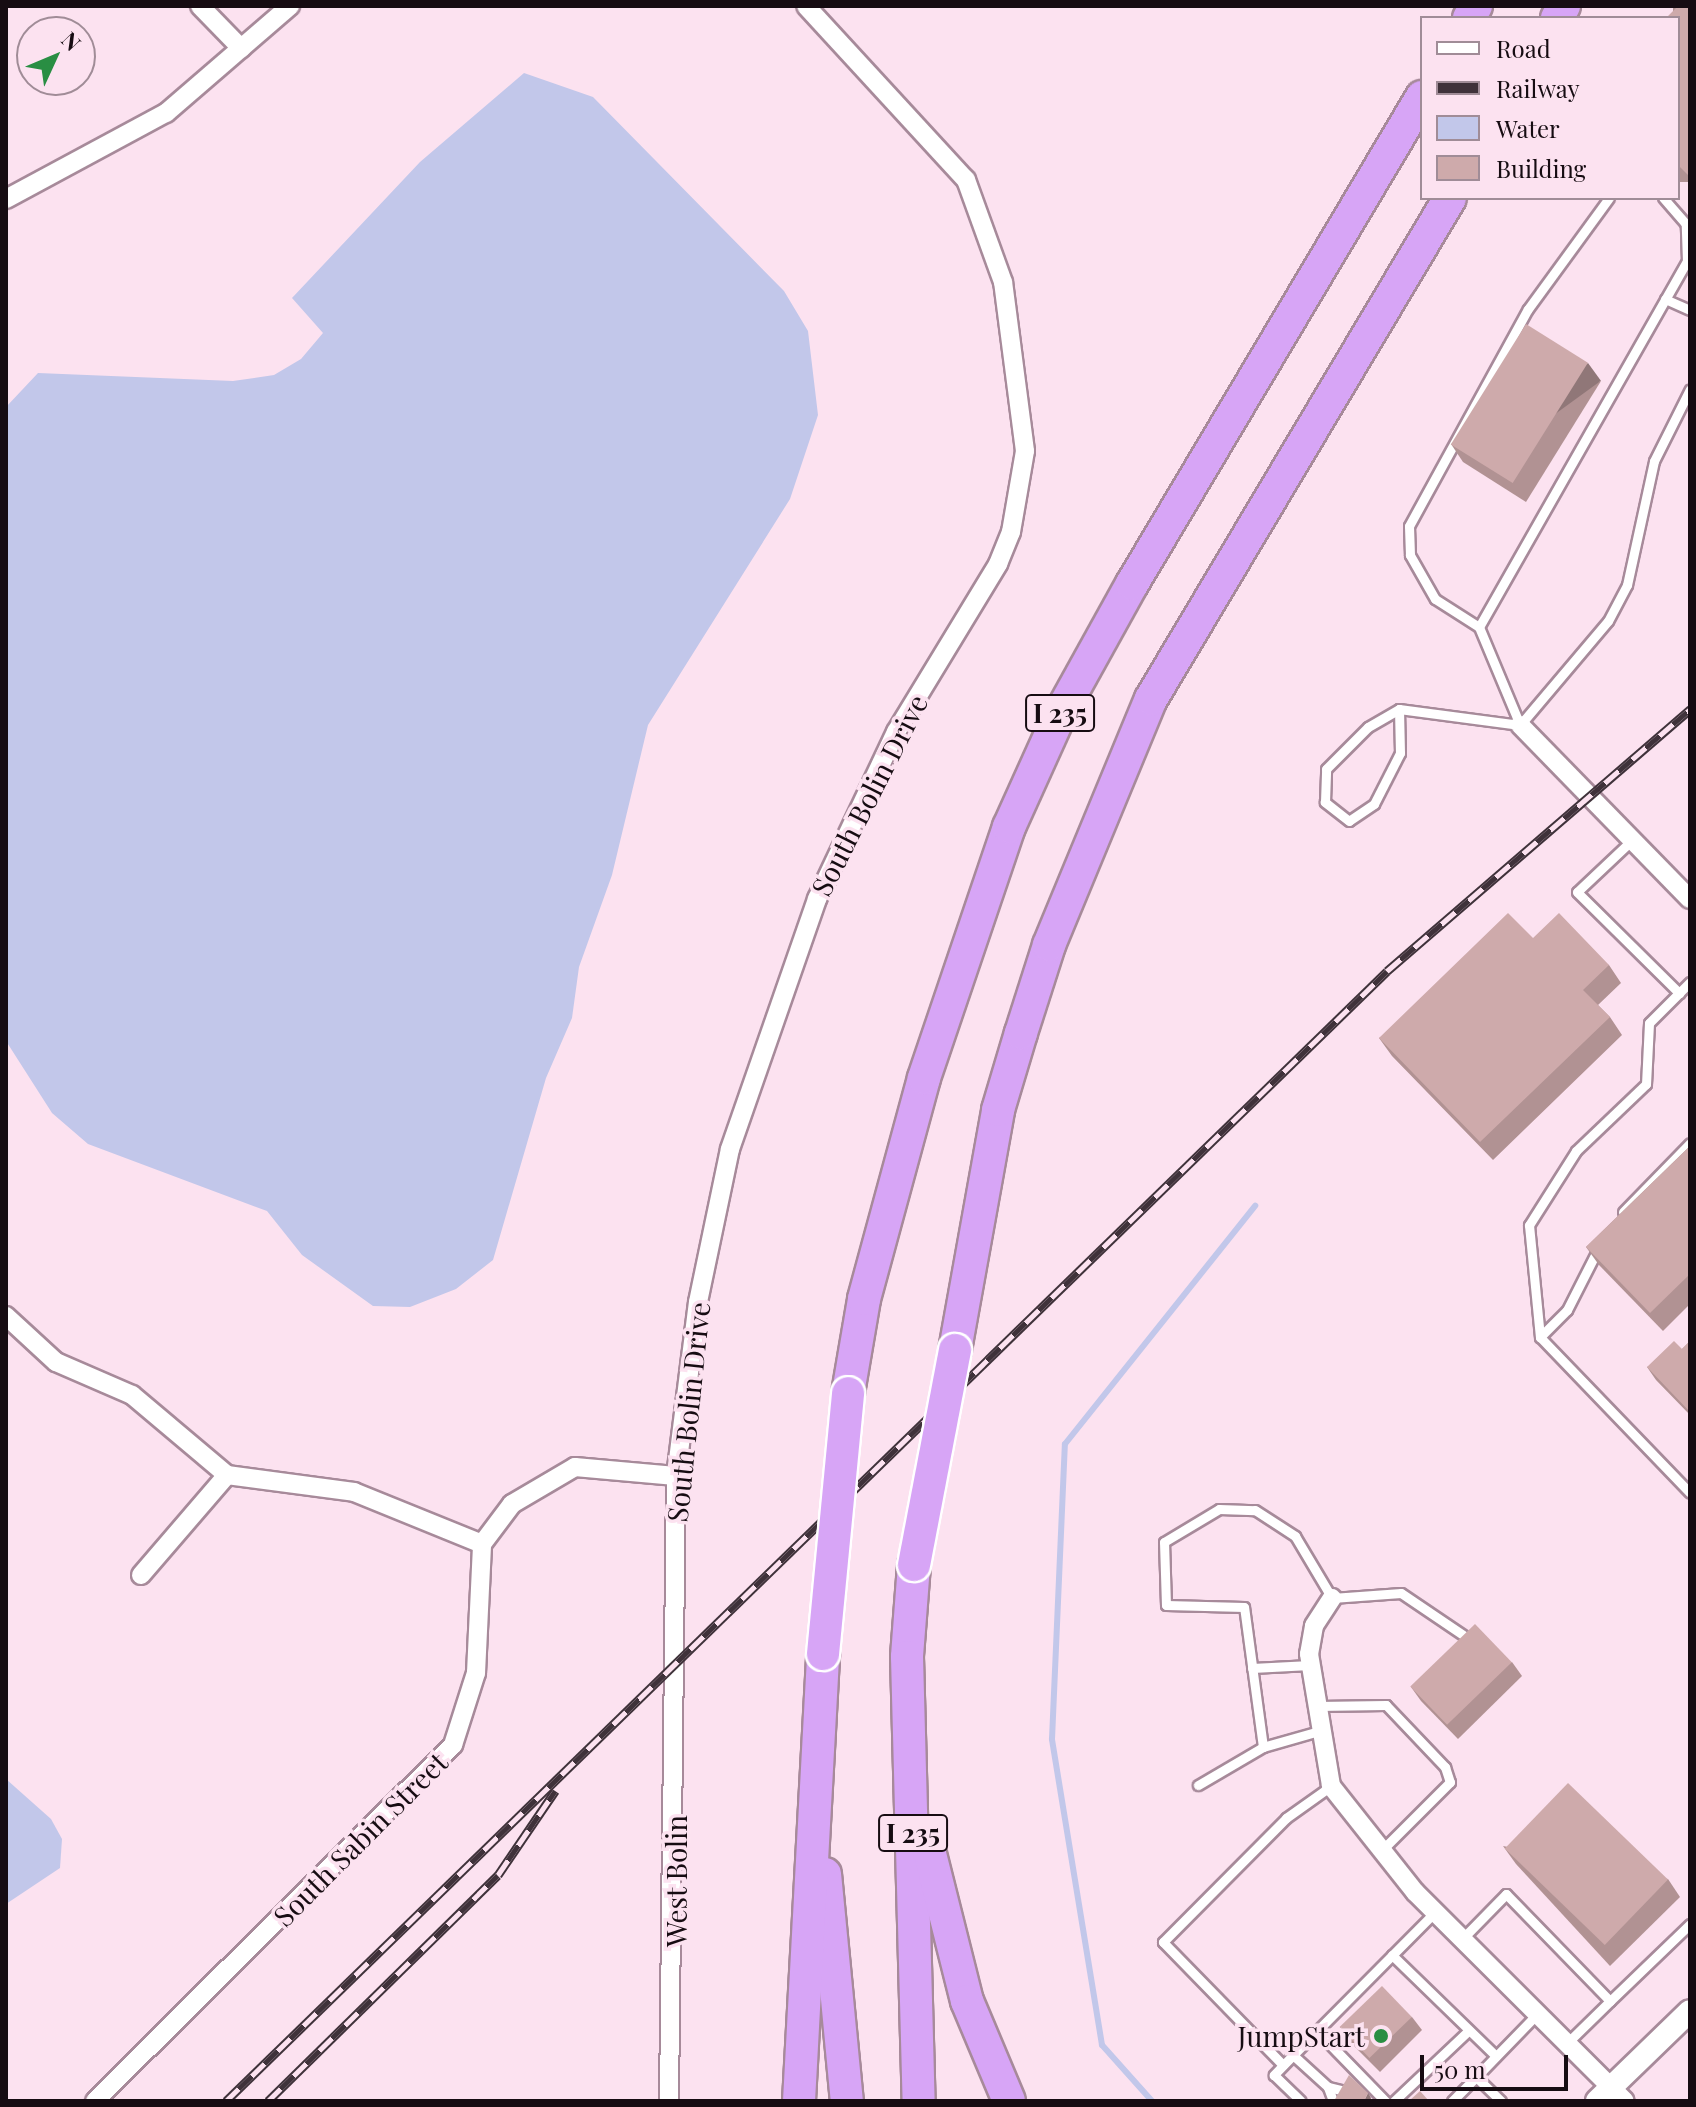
<!DOCTYPE html>
<style>
body{margin:0}
#map{position:relative;width:1696px;height:2107px;overflow:hidden;background:#fce2f0;font-family:"Playfair Display",serif}
div>[style]{position:absolute}
[style*='--x']{left:calc(var(--x)*1px);top:calc(var(--y)*1px);width:calc(var(--w)*1px);rotate:calc(var(--a)*1deg)}
.water>*{inset:0;background:#c2c7ea}
.stream>*{height:6px;margin:-3px;padding:0 3px;transform-origin:3px;border-radius:3px;background:#c2c7ea}
.roads{filter:drop-shadow(2px 0 #a78a9a) drop-shadow(-2px 0 #a78a9a) drop-shadow(0 2px #a78a9a) drop-shadow(0 -2px #a78a9a)}
.service>*{height:9px;margin:-4.5px;padding:0 4.5px;transform-origin:4.5px;border-radius:4.5px;background:#fff}
.minor>*{height:18px;margin:-9px;padding:0 9px;transform-origin:9px;border-radius:9px;background:#fff}
.tertiary>*{height:22px;margin:-11px;padding:0 11px;transform-origin:11px;border-radius:11px;background:#fff}
.motorway>*{height:32px;margin:-16px;padding:0 16px;transform-origin:16px;border-radius:16px;background:#d7a5f6}
.rail>*{height:9px;margin-top:-4.5px;transform-origin:0;background:repeating-linear-gradient(90deg,#fce2f0 0 18px,#3f323a 0 36px);box-sizing:border-box;border-block:2px solid #3f323a}
.bridges{filter:drop-shadow(2px 0 #fff) drop-shadow(-2px 0 #fff) drop-shadow(0 2px #fff) drop-shadow(0 -2px #fff)}
.motorway-bridge>*{height:32px;margin:-16px;padding:0 16px;transform-origin:16px;border-radius:16px;background:#d7a5f6}
.wall>*{inset:0;background:#b19293;transform-origin:0 0}
.shaded-wall>*{inset:0;background:#907778;transform-origin:0 0}
.building>*{inset:0;background:#ceaaab;transform-origin:0 0}
.dots>*{width:22px;height:22px;translate:-50% -50%;box-sizing:border-box;border:4px solid #fce2f0;border-radius:50%}
span{translate:-50% -50%;white-space:nowrap;text-align:center;line-height:1.15;-webkit-text-stroke:7px #fce2f0;paint-order:stroke}
.shield-label span{padding:2px 6px;background:#fce2f0;border:2px solid;border-radius:6px;-webkit-text-stroke-width:0}
.shield-label{font-size:26px;color:#160c12;font-weight:700}
.street-label{font-size:28px;color:#160c12}
.poi-label{font-size:28px;color:#160c12}
.right{translate:-100% -50%;text-align:right}
.frame{position:absolute;inset:0;border:8px solid #160c12;pointer-events:none}
.legend{position:absolute;left:1420px;top:16px;width:260px;height:184px;box-sizing:border-box;background:#fce2f0;border:2px solid #a08c97;margin:0;padding:10px 14px;list-style:none;font-size:24px;color:#160c12}
.legend li{display:flex;align-items:center;gap:16px;height:40px}
.legend b{width:40px;border:2px solid #a08c97}
.north{position:absolute;left:16px;top:16px;width:80px;height:80px;box-sizing:border-box;background:#fce2f0;border:2px solid #a08c97;border-radius:50%;rotate:46deg;font-size:22px;font-weight:700;line-height:32px;text-align:center;color:#160c12}
.north::after{content:'';display:block;margin:auto;width:28px;height:36px;background:#298e43;clip-path:polygon(50% 0,100% 100%,50% 72%,0 100%)}
.scale{position:absolute;left:1420px;top:2055px;width:148px;height:36px;box-sizing:border-box;border:4px solid #160c12;border-top:0;padding-left:10px;font-size:24px;line-height:28px;white-space:nowrap;color:#160c12;-webkit-text-stroke:6px #fce2f0;paint-order:stroke}
</style>
<div id="map">
<div class="water">
<div style="clip-path:polygon(524px 73px,593px 97px,784px 291px,808px 331px,818px 415px,790px 499px,648px 725px,612px 875px,579px 967px,572px 1018px,546px 1078px,493px 1260px,456px 1289px,410px 1307px,373px 1306px,302px 1255px,267px 1211px,88px 1144px,52px 1113px,6px 1041px,6px 407px,38px 373px,233px 381px,274px 375px,301px 359px,323px 333px,292px 298px,420px 162px)"></div>
<div style="clip-path:polygon(6px 1779px,51px 1819px,62px 1839px,60px 1868px,6px 1904px)"></div>
</div>
<div class="stream">
<div style="--x:1152;--y:2101;--w:75;--a:-131.8"></div>
<div style="--x:1102;--y:2045;--w:310;--a:-99.3"></div>
<div style="--x:1052;--y:1739;--w:295;--a:-87.5"></div>
<div style="--x:1065;--y:1444;--w:305;--a:-51.4"></div>
</div>
<div class="roads">
<div class="service">
<div style="--x:1665;--y:299;--w:27;--a:24"></div>
<div style="--x:1479;--y:627;--w:421;--a:-60.4"></div>
<div style="--x:1687;--y:261;--w:37;--a:-92"></div>
<div style="--x:1686;--y:224;--w:35;--a:-131"></div>
<div style="--x:1399;--y:709;--w:44;--a:88.7"></div>
<div style="--x:1400;--y:753;--w:57;--a:117"></div>
<div style="--x:1374;--y:804;--w:30;--a:146"></div>
<div style="--x:1349;--y:821;--w:31;--a:-142"></div>
<div style="--x:1325;--y:802;--w:33;--a:-88"></div>
<div style="--x:1326;--y:769;--w:59;--a:-45"></div>
<div style="--x:1368;--y:727;--w:36;--a:-30"></div>
<div style="--x:1399;--y:709;--w:122;--a:7.5"></div>
<div style="--x:1520;--y:725;--w:106;--a:-112.7"></div>
<div style="--x:1479;--y:627;--w:52;--a:-147.5"></div>
<div style="--x:1435;--y:599;--w:51;--a:-119.6"></div>
<div style="--x:1410;--y:555;--w:29;--a:-92"></div>
<div style="--x:1409;--y:526;--w:247;--a:-61.3"></div>
<div style="--x:1528;--y:309;--w:137;--a:-53.9"></div>
<div style="--x:1520;--y:725;--w:136;--a:-49.8"></div>
<div style="--x:1608;--y:621;--w:41;--a:-62.2"></div>
<div style="--x:1627;--y:585;--w:127;--a:-77.7"></div>
<div style="--x:1654;--y:461;--w:80;--a:-63.4"></div>
<div style="--x:1631;--y:841;--w:74;--a:136.6"></div>
<div style="--x:1577;--y:892;--w:144;--a:44.7"></div>
<div style="--x:1690;--y:982;--w:58;--a:135"></div>
<div style="--x:1649;--y:1023;--w:61;--a:92.8"></div>
<div style="--x:1646;--y:1084;--w:97;--a:136.3"></div>
<div style="--x:1576;--y:1151;--w:88;--a:122.4"></div>
<div style="--x:1529;--y:1225;--w:113;--a:84.4"></div>
<div style="--x:1540;--y:1337;--w:216;--a:46.1"></div>
<div style="--x:1623;--y:1212;--w:96;--a:-45.8"></div>
<div style="--x:1540;--y:1337;--w:38;--a:-45"></div>
<div style="--x:1567;--y:1310;--w:71;--a:-63.1"></div>
<div style="--x:1252;--y:1668;--w:58;--a:-3"></div>
<div style="--x:1317;--y:1706;--w:69;--a:-0.8"></div>
<div style="--x:1386;--y:1705;--w:86;--a:46.4"></div>
<div style="--x:1445;--y:1767;--w:16;--a:72"></div>
<div style="--x:1450;--y:1782;--w:98;--a:135"></div>
<div style="--x:1319;--y:1731;--w:58;--a:164.1"></div>
<div style="--x:1263;--y:1747;--w:141;--a:-97.7"></div>
<div style="--x:1244;--y:1607;--w:78;--a:-178.5"></div>
<div style="--x:1166;--y:1605;--w:63;--a:-91.8"></div>
<div style="--x:1164;--y:1542;--w:64;--a:-31"></div>
<div style="--x:1219;--y:1509;--w:36;--a:2"></div>
<div style="--x:1255;--y:1510;--w:48;--a:33"></div>
<div style="--x:1295;--y:1536;--w:72;--a:59.2"></div>
<div style="--x:1332;--y:1598;--w:69;--a:-4.1"></div>
<div style="--x:1401;--y:1593;--w:75;--a:34.1"></div>
<div style="--x:1198;--y:1785;--w:75;--a:-30.3"></div>
<div style="--x:1462;--y:1939;--w:63;--a:-45.6"></div>
<div style="--x:1506;--y:1894;--w:149;--a:45.8"></div>
<div style="--x:1610;--y:2001;--w:60;--a:135.7"></div>
<div style="--x:1392;--y:1955;--w:145;--a:44.2"></div>
<div style="--x:1610;--y:2001;--w:111;--a:-43.9"></div>
<div style="--x:1317;--y:2031;--w:98;--a:45.8"></div>
<div style="--x:1293;--y:2055;--w:28;--a:134"></div>
<div style="--x:1274;--y:2075;--w:37;--a:44"></div>
<div style="--x:1283;--y:2065;--w:172;--a:-134.3"></div>
<div style="--x:1163;--y:1942;--w:175;--a:-45.2"></div>
<div style="--x:1286;--y:1818;--w:55;--a:-35.4"></div>
<div style="--x:1328;--y:2087;--w:47;--a:-137.6"></div>
<div style="--x:1293;--y:2055;--w:202;--a:-45.2"></div>
<div style="--x:1333;--y:2101;--w:15;--a:-110"></div>
<div style="--x:1328;--y:2087;--w:18;--a:13"></div>
<div style="--x:1394;--y:2101;--w:103;--a:-43.4"></div>
<div style="--x:1452;--y:2101;--w:34;--a:-45"></div>
<div style="--x:1501;--y:2101;--w:35;--a:-136"></div>
<div style="--x:1476;--y:2077;--w:89;--a:-45.9"></div>
</div>
<div class="minor">
<div style="--x:200;--y:6;--w:59;--a:45.7"></div>
<div style="--x:6;--y:199;--w:182;--a:-28.3"></div>
<div style="--x:166;--y:113;--w:164;--a:-40.8"></div>
<div style="--x:1520;--y:725;--w:243;--a:45.7"></div>
<div style="--x:6;--y:1316;--w:68;--a:42.6"></div>
<div style="--x:56;--y:1362;--w:83;--a:23.5"></div>
<div style="--x:132;--y:1395;--w:124;--a:40.1"></div>
<div style="--x:227;--y:1475;--w:128;--a:7.6"></div>
<div style="--x:354;--y:1492;--w:138;--a:22.1"></div>
<div style="--x:141;--y:1575;--w:132;--a:-49.3"></div>
<div style="--x:1332;--y:1598;--w:33;--a:123"></div>
<div style="--x:1314;--y:1626;--w:28;--a:100"></div>
<div style="--x:1309;--y:1654;--w:134;--a:80.5"></div>
<div style="--x:1331;--y:1786;--w:135;--a:51.6"></div>
<div style="--x:1415;--y:1892;--w:296;--a:44.9"></div>
<div style="--x:95;--y:2101;--w:505;--a:-44.84"></div>
<div style="--x:453;--y:1745;--w:76;--a:-72.3"></div>
<div style="--x:476;--y:1673;--w:129;--a:-87.3"></div>
<div style="--x:482;--y:1544;--w:50;--a:-53.1"></div>
<div style="--x:512;--y:1504;--w:73;--a:-30.4"></div>
<div style="--x:575;--y:1467;--w:101;--a:5.1"></div>
<div style="--x:669;--y:2101;--w:625;--a:-89.36"></div>
<div style="--x:676;--y:1476;--w:175;--a:-82.8"></div>
<div style="--x:698;--y:1302;--w:156;--a:-78.2"></div>
<div style="--x:730;--y:1149;--w:265;--a:-70.8"></div>
<div style="--x:817;--y:899;--w:185;--a:-64.7"></div>
<div style="--x:896;--y:732;--w:197;--a:-58.7"></div>
<div style="--x:998;--y:564;--w:35;--a:-68"></div>
<div style="--x:1011;--y:532;--w:82;--a:-80.2"></div>
<div style="--x:1025;--y:451;--w:170;--a:-97.4"></div>
<div style="--x:1003;--y:282;--w:109;--a:-109.9"></div>
<div style="--x:966;--y:180;--w:236;--a:-132.6"></div>
</div>
<div class="tertiary">
<div style="--x:1597;--y:2101;--w:129;--a:-44.1"></div>
</div>
<div class="motorway">
<div style="--x:1469;--y:18;--w:14;--a:-60"></div>
<div style="--x:1557;--y:18;--w:14;--a:-60"></div>
<div style="--x:955;--y:1350;--w:244;--a:-79.8"></div>
<div style="--x:998;--y:1110;--w:80;--a:-73.4"></div>
<div style="--x:1021;--y:1033;--w:92;--a:-72.3"></div>
<div style="--x:1049;--y:945;--w:266;--a:-67.5"></div>
<div style="--x:1151;--y:699;--w:583;--a:-59.17"></div>
<div style="--x:848;--y:1393;--w:95;--a:-80.3"></div>
<div style="--x:864;--y:1299;--w:229;--a:-74.8"></div>
<div style="--x:924;--y:1078;--w:265;--a:-71.3"></div>
<div style="--x:1009;--y:827;--w:126;--a:-65.7"></div>
<div style="--x:1061;--y:712;--w:146;--a:-61"></div>
<div style="--x:1132;--y:584;--w:567;--a:-59.23"></div>
<div style="--x:914;--y:1565;--w:92;--a:94.4"></div>
<div style="--x:907;--y:1657;--w:444;--a:88.5"></div>
<div style="--x:926;--y:1838;--w:168;--a:75.9"></div>
<div style="--x:967;--y:2001;--w:108;--a:67.2"></div>
<div style="--x:825;--y:1874;--w:228;--a:84.5"></div>
<div style="--x:799;--y:2101;--w:448;--a:-86.9"></div>
</div>
</div>
<div class="rail">
<div style="--x:226;--y:2101;--w:1620;--a:-44.22"></div>
<div style="--x:1387;--y:971;--w:401;--a:-40.8"></div>
<div style="--x:268;--y:2101;--w:322;--a:-44.5"></div>
<div style="--x:498;--y:1875;--w:102;--a:-55.8"></div>
</div>
<div class="bridges">
<div class="motorway-bridge">
<div style="--x:914;--y:1565;--w:219;--a:-79.2"></div>
<div style="--x:823;--y:1654;--w:262;--a:-84.5"></div>
</div>
</div>
<div class="wall">
<div style="left:1690px;top:6px;width:176px;height:17px;rotate:90deg"></div>
<div style="clip-path:polygon(1601px 381px,1526px 502px,1463px 462px,1451px 444px)"></div>
<div style="clip-path:polygon(1533px 938px,1609px 965px,1621px 983px,1598px 1005px,1610px 1017px,1622px 1035px,1493px 1160px,1392px 1056px,1379px 1038px)"></div>
<div style="clip-path:polygon(1690px 1146px,1690px 1304px,1663px 1331px,1599px 1265px,1586px 1247px)"></div>
<div style="clip-path:polygon(1690px 1341px,1690px 1415px,1656px 1380px,1647px 1367px,1682px 1349px)"></div>
<div style="clip-path:polygon(1512px 1662px,1522px 1676px,1458px 1739px,1421px 1701px,1411px 1687px)"></div>
<div style="clip-path:polygon(1503px 1846px,1668px 1879px,1680px 1897px,1610px 1966px,1516px 1864px)"></div>
<div style="clip-path:polygon(1412px 2017px,1422px 2030px,1380px 2072px,1349px 2041px,1340px 2027px)"></div>
</div>
<div class="shaded-wall">
<div style="left:1588px;top:363px;width:22px;height:142px;rotate:54deg"></div>
<div style="clip-path:polygon(1368px 2093px,1371px 2098px,1370px 2101px,1364px 2101px)"></div>
</div>
<div class="building">
<div style="clip-path:polygon(1678px 6px,1690px 6px,1690px 177px,1678px 165px,1678px 18px,1666px 18px)"></div>
<div style="left:1526px;top:324px;width:73px;height:142px;rotate:32deg"></div>
<div style="clip-path:polygon(1508px 913px,1533px 938px,1559px 913px,1609px 965px,1583px 990px,1610px 1017px,1480px 1142px,1379px 1038px)"></div>
<div style="clip-path:polygon(1690px 1146px,1690px 1274px,1650px 1313px,1586px 1247px)"></div>
<div style="clip-path:polygon(1674px 1341px,1682px 1349px,1690px 1341px,1690px 1412px,1647px 1367px)"></div>
<div style="left:1475px;top:1624px;width:53px;height:90px;rotate:46deg"></div>
<div style="left:1568px;top:1783px;width:139px;height:91px;rotate:44deg"></div>
<div style="left:1382px;top:1986px;width:43px;height:59px;rotate:46deg"></div>
<div style="clip-path:polygon(1349px 2075px,1368px 2093px,1364px 2101px,1334px 2101px)"></div>
<div style="clip-path:polygon(1420px 2091px,1429px 2101px,1409px 2101px)"></div>
</div>
<div class="dots">
<div style="left:1381px;top:2036px;background:#298e43"></div>
</div>
<div class="shield-label">
<span style="left:1060px;top:713px">I 235</span>
<span style="left:913px;top:1833px">I 235</span>
</div>
<div class="street-label">
<span style="left:869px;top:795px;rotate:-63deg">South Bolin Drive</span>
<span style="left:688px;top:1412px;rotate:-84deg">South Bolin Drive</span>
<span style="left:360px;top:1839px;rotate:-45deg">South Sabin Street</span>
<span style="left:676px;top:1881px;rotate:-90deg">West Bolin</span>
</div>
<div class="poi-label">
<span class="right" style="left:1365px;top:2036px">JumpStart</span>
</div>
<div class="frame"></div>
<ul class="legend">
<li><b style="height:10px;background:#fff"></b>Road</li>
<li><b style="height:10px;background:#3f323a"></b>Railway</li>
<li><b style="height:22px;background:#c2c7ea"></b>Water</li>
<li><b style="height:22px;background:#ceaaab"></b>Building</li>
</ul>
<div class="north">N</div>
<div class="scale">50 m</div>
</div>
